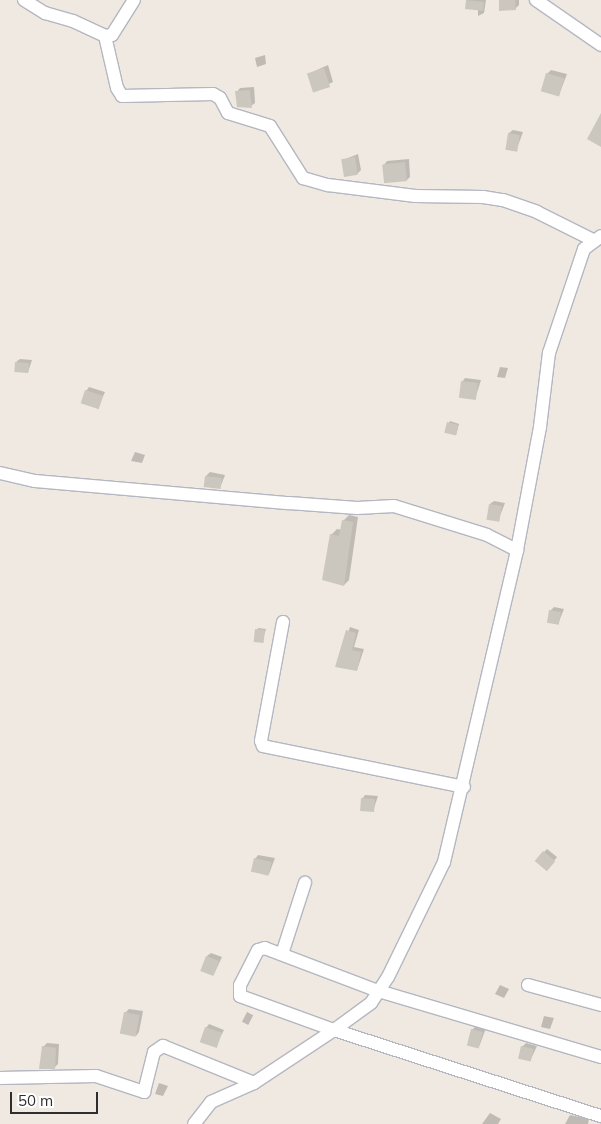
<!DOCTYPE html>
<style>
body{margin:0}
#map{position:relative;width:601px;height:1124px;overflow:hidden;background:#efe9e1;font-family:Mulish,sans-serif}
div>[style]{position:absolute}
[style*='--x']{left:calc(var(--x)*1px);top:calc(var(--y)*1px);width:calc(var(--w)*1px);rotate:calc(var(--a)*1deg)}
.shadow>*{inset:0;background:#0003;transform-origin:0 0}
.building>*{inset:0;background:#cbc7bf;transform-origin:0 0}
.roads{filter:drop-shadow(1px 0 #b4b7c1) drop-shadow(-1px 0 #b4b7c1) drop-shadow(0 1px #b4b7c1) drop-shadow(0 -1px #b4b7c1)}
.street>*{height:12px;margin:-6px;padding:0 6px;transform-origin:6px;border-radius:6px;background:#fff}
span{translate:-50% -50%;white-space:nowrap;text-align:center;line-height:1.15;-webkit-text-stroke:4.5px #fff;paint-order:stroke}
.scale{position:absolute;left:10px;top:1092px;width:88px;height:22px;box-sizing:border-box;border:2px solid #2e2e2e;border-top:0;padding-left:6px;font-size:15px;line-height:18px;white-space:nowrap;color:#2e2e2e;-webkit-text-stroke:4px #fff;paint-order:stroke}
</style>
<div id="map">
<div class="shadow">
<div style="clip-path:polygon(467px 0,486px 0,484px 13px,478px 16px,478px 10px,466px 8px)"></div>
<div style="clip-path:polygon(500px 0,519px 0,519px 5px,515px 9px)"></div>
<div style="clip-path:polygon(265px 55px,266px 64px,257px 67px,255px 58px)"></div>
<div style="clip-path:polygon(328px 65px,333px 82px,314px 91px,308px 74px)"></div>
<div style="clip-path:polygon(551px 70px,567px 74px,559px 95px,547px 74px)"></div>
<div style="clip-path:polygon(254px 87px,255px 103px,251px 106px,237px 92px,240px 88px)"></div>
<div style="clip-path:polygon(513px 130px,523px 132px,516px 151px,509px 133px)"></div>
<div style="clip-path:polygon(358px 154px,361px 170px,357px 174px,343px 160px)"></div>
<div style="clip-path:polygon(409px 159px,410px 177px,407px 180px,384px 165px,387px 161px)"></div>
<div style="clip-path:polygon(20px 359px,32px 360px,28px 372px,16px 362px)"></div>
<div style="clip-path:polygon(500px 367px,508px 368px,505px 378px,497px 377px)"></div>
<div style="clip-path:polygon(465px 378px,481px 380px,475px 399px,462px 382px)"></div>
<div style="clip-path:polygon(89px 387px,105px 392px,98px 408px,86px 391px)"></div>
<div style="clip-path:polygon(450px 421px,459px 424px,456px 435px,449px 423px)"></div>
<div style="clip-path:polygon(135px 452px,145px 455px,142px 463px,131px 461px)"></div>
<div style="clip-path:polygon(210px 472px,225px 475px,220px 488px,206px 476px)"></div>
<div style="clip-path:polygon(494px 501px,505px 503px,498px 521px,490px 504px)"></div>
<div style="clip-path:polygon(349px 515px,358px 517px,349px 580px,344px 585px,331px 535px,337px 529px,342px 530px,343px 521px)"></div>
<div style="clip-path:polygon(554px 607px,564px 609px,558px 624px,550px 611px)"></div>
<div style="clip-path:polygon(350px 627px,359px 630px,354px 647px,364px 649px,357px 670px,337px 666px)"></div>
<div style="clip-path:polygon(258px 628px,266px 629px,262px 642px,254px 641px)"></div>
<div style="clip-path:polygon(365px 795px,378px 796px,373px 811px,362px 799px)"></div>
<div style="clip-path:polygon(547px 849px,557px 857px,550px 866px,544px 852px)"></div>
<div style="clip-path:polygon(258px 855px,275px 858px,269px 874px,255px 859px)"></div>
<div style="clip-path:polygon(211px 953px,222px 957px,214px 974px,207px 956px)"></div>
<div style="clip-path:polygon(500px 985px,509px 989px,504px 998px,495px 994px)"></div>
<div style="clip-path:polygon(129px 1009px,143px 1011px,139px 1032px,136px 1036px,125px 1013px)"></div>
<div style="left:247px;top:1012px;width:7px;height:11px;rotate:27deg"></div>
<div style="clip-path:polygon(544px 1016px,554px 1018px,550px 1029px,541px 1027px)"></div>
<div style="clip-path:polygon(209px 1024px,224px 1030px,215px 1047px,206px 1028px)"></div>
<div style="clip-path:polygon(476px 1026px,486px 1028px,479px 1047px,472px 1030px)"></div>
<div style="clip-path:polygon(47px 1043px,59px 1044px,58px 1064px,55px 1067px,43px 1047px)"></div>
<div style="clip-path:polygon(526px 1043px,537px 1046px,530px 1061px,522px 1047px)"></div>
<div style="clip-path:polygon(159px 1083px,168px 1086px,163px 1096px,155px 1094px)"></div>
<div style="clip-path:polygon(490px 1113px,501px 1119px,498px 1124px,482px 1124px)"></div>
<div style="clip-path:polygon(570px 1115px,589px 1119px,588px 1124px,565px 1124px)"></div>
</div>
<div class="building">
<div style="left:466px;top:0;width:18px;height:9px;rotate:6deg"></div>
<div style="clip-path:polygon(499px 0,515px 0,516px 10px,499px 11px)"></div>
<div style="left:324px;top:68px;width:20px;height:18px;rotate:72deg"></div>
<div style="left:546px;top:73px;width:19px;height:19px;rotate:16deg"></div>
<div style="clip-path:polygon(250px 90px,252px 108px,237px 107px,235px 91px)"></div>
<div style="clip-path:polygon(601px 113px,601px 147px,587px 139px)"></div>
<div style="left:508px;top:133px;width:12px;height:17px;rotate:9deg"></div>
<div style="left:355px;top:157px;width:18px;height:14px;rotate:81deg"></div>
<div style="left:405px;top:162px;width:19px;height:23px;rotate:84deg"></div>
<div style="left:15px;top:362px;width:14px;height:10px;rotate:4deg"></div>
<div style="left:461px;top:381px;width:17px;height:17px;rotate:7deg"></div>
<div style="left:85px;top:390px;width:19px;height:14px;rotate:18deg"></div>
<div style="left:447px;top:422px;width:12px;height:11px;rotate:14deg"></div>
<div style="left:205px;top:476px;width:17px;height:11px;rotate:7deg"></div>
<div style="left:489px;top:504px;width:13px;height:16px;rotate:9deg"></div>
<div style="clip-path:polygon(342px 520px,353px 522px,344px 586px,322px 580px,330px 534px,339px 536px)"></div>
<div style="left:549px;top:610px;width:12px;height:13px;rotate:9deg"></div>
<div style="left:255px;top:629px;width:10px;height:13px;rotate:6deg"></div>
<div style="clip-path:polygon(346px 630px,356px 633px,352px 650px,361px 652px,357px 671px,335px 667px)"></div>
<div style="left:361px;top:798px;width:14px;height:13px;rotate:4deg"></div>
<div style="left:543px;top:851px;width:16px;height:13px;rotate:40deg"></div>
<div style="left:254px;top:858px;width:18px;height:14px;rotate:13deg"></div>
<div style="left:206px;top:956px;width:14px;height:16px;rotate:21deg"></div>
<div style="left:124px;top:1012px;width:16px;height:22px;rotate:11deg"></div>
<div style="left:205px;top:1027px;width:18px;height:16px;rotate:19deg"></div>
<div style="left:471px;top:1029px;width:12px;height:17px;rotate:14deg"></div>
<div style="clip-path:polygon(42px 1046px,56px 1048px,55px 1069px,39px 1069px)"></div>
<div style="left:521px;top:1046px;width:13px;height:13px;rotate:13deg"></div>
</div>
<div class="roads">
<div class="street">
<div style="--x:24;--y:0;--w:25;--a:32"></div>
<div style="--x:45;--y:13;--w:29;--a:16"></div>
<div style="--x:73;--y:21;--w:35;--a:25"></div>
<div style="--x:105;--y:36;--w:7;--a:-8"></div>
<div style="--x:112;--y:35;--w:41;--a:-57.8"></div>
<div style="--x:536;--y:0;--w:79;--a:34.7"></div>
<div style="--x:105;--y:36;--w:53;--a:77"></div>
<div style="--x:117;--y:88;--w:9;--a:58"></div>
<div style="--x:122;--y:96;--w:91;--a:-1.3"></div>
<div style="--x:213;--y:94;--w:8;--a:30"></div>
<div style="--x:220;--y:98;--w:17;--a:62"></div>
<div style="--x:228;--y:113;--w:44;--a:17.2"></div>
<div style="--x:270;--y:126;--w:62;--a:57.6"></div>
<div style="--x:303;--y:178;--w:26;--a:16"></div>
<div style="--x:328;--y:185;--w:88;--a:7.2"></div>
<div style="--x:415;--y:196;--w:68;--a:0.8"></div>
<div style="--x:483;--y:197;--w:20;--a:9"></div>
<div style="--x:503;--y:200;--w:36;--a:19"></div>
<div style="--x:537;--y:212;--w:63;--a:26.6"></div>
<div style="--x:0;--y:473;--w:36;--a:13"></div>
<div style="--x:35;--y:481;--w:255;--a:5"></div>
<div style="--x:289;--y:503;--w:68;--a:4.2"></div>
<div style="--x:357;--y:508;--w:37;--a:-3"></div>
<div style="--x:394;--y:506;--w:97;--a:17.3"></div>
<div style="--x:487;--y:535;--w:34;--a:27"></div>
<div style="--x:517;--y:550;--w:125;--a:-79.4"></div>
<div style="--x:540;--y:427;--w:75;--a:-83.1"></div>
<div style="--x:549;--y:353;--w:110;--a:-71.4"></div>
<div style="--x:584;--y:249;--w:21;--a:-37"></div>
<div style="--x:283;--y:622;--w:121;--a:100.5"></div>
<div style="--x:261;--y:741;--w:5;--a:68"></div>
<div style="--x:263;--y:746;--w:205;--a:11.5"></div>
<div style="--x:282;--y:954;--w:75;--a:-72.1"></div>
<div style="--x:528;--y:985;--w:76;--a:15.3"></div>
<div style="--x:601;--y:1057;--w:233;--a:-163.5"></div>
<div style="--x:378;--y:991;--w:121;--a:-159.2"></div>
<div style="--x:265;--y:948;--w:7;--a:164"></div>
<div style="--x:258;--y:950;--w:39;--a:117"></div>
<div style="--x:240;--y:985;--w:11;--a:90"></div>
<div style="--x:240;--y:996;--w:100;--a:19.9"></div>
<div style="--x:334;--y:1030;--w:281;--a:17.9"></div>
<div style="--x:0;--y:1078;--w:96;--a:-1.2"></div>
<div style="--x:96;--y:1076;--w:51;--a:18.4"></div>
<div style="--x:144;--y:1092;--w:41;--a:-76"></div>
<div style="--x:154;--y:1052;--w:11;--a:-34"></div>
<div style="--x:163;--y:1046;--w:98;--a:22.1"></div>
<div style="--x:194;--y:1124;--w:28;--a:-52"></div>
<div style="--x:211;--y:1102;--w:47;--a:-23.8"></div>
<div style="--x:254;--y:1083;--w:96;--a:-33.5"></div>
<div style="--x:334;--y:1030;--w:46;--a:-36.1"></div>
<div style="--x:371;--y:1003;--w:31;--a:-57"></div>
<div style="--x:388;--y:977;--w:128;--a:-64"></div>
<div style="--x:444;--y:862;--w:320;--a:-76.8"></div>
</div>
</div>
<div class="scale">50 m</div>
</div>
